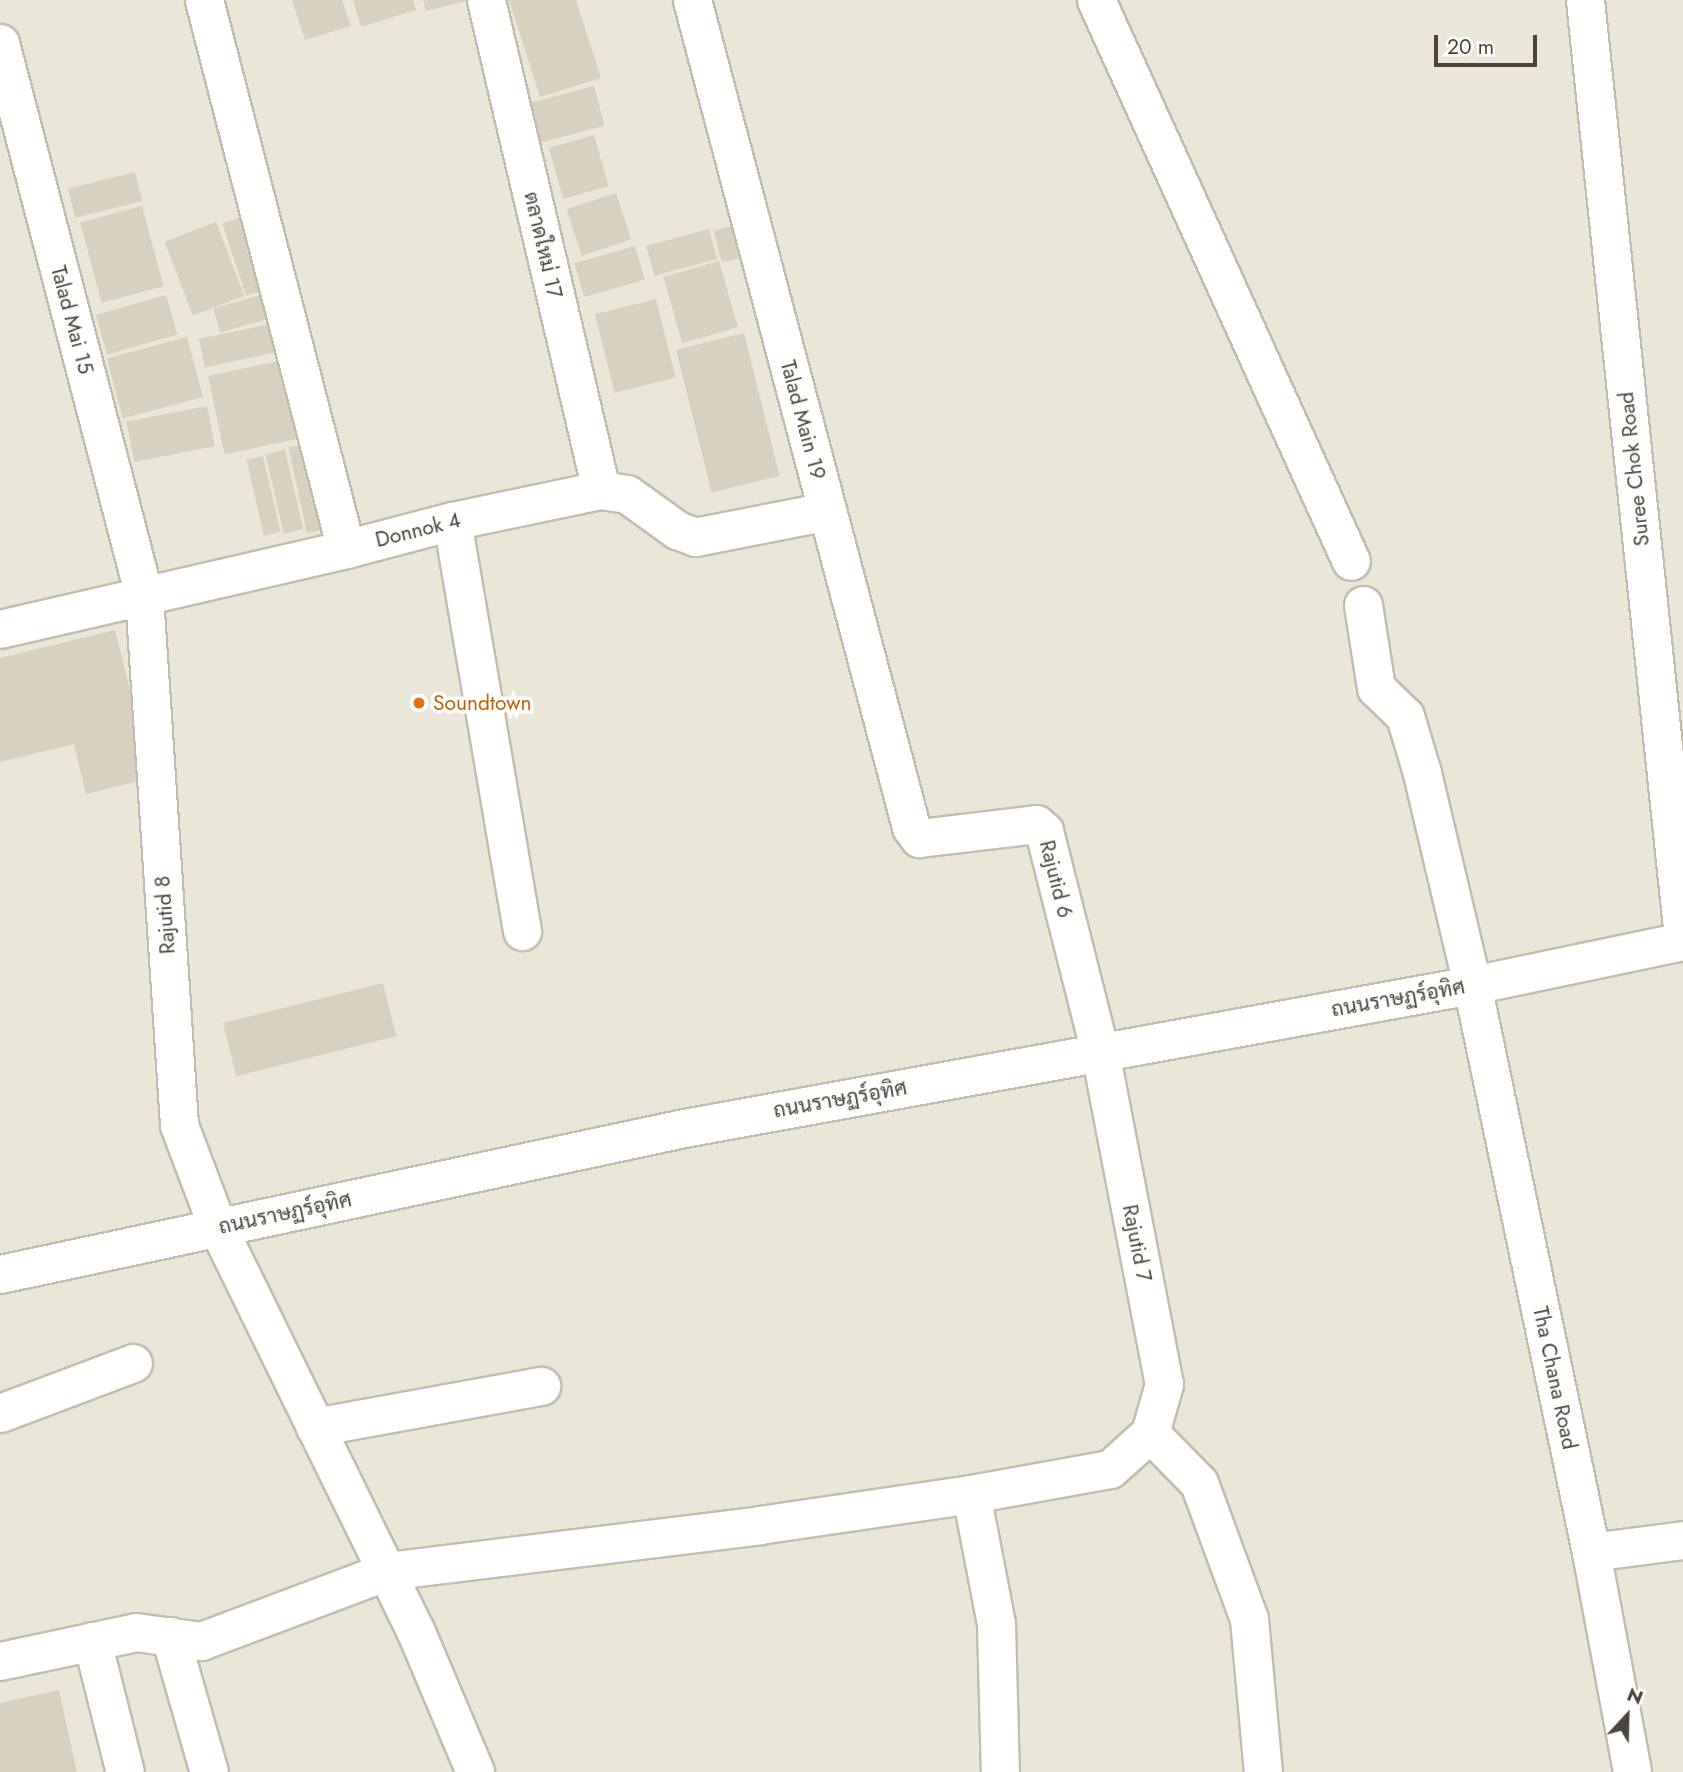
<!DOCTYPE html>
<meta charset="utf-8">
<style>
body{margin:0}
#map{position:relative;width:1683px;height:1772px;overflow:hidden;background:#f6f4eb;font-family:Jost,Sarabun,sans-serif}
div>[style]{position:absolute}
[style*='--x']{left:calc(var(--x)*1px);top:calc(var(--y)*1px);width:calc(var(--w)*1px);rotate:calc(var(--a)*1deg)}
.residential>*{inset:0;background:#eae6d8;transform-origin:0 0}
.building>*{inset:0;background:#d8d1bf;transform-origin:0 0}
.roads{filter:drop-shadow(2px 0 #c2bdac) drop-shadow(-2px 0 #c2bdac) drop-shadow(0 2px #c2bdac) drop-shadow(0 -2px #c2bdac)}
.minor>*{height:37px;margin:-18.5px;padding:0 18.5px;transform-origin:18.5px;border-radius:18.5px;background:#fff}
.dots>*{width:19px;height:19px;translate:-50% -50%;box-sizing:border-box;border:4px solid #fff;border-radius:50%}
span{translate:-50% -50%;white-space:nowrap;text-align:center;line-height:1.15;-webkit-text-stroke:7px #fff;paint-order:stroke}
.street-label{font-size:21px;color:#4a4538}
.food-label{font-size:21px;color:#c56008}
.left{translate:0 -50%;text-align:left}
.north{position:absolute;left:1592px;top:1681px;width:70px;height:70px;-webkit-text-stroke:5px #fff;paint-order:stroke;rotate:22deg;font-size:19px;font-weight:700;line-height:28px;text-align:center;color:#4a4538}
.north::after{content:'';display:block;margin:auto;width:24px;height:32px;background:#4a4538;clip-path:polygon(50% 0,100% 100%,50% 72%,0 100%)}
.scale{position:absolute;left:1434px;top:35px;width:103px;height:32px;box-sizing:border-box;border:4px solid #4a4538;border-top:0;padding-left:9px;font-size:21px;line-height:24px;white-space:nowrap;color:#4a4538;-webkit-text-stroke:5px #fff;paint-order:stroke}
</style>
<div id="map">
<div class="residential">
<div style="left:0;top:0;width:1683px;height:1772px"></div>
</div>
<div class="building">
<div style="clip-path:polygon(292px 0,342px 0,351px 26px,305px 40px)"></div>
<div style="clip-path:polygon(353px 0,413px 0,416px 10px,361px 27px)"></div>
<div style="clip-path:polygon(423px 0,466px 0,466px 1px,426px 11px)"></div>
<div style="clip-path:polygon(509px 0,576px 0,601px 78px,540px 97px)"></div>
<div style="left:594px;top:86px;width:41px;height:67px;rotate:75deg"></div>
<div style="left:594px;top:135px;width:53px;height:47px;rotate:74deg"></div>
<div style="left:135px;top:172px;width:30px;height:69px;rotate:76deg"></div>
<div style="left:616px;top:193px;width:49px;height:52px;rotate:72deg"></div>
<div style="left:142px;top:206px;width:83px;height:64px;rotate:75deg"></div>
<div style="left:252px;top:214px;width:76px;height:31px;rotate:72deg"></div>
<div style="left:216px;top:222px;width:79px;height:55px;rotate:69deg"></div>
<div style="left:740px;top:224px;width:33px;height:27px;rotate:76deg"></div>
<div style="left:709px;top:229px;width:31px;height:65px;rotate:75deg"></div>
<div style="left:635px;top:246px;width:35px;height:63px;rotate:74deg"></div>
<div style="left:719px;top:261px;width:69px;height:58px;rotate:74deg"></div>
<div style="left:271px;top:292px;width:25px;height:60px;rotate:74deg"></div>
<div style="left:166px;top:295px;width:41px;height:73px;rotate:74deg"></div>
<div style="left:656px;top:299px;width:81px;height:63px;rotate:76deg"></div>
<div style="left:284px;top:321px;width:29px;height:87px;rotate:78deg"></div>
<div style="left:744px;top:333px;width:147px;height:70px;rotate:76deg"></div>
<div style="left:187px;top:337px;width:62px;height:83px;rotate:75deg"></div>
<div style="left:293px;top:358px;width:80px;height:87px;rotate:78deg"></div>
<div style="left:207px;top:406px;width:41px;height:82px;rotate:79deg"></div>
<div style="left:313px;top:442px;width:88px;height:25px;rotate:78deg"></div>
<div style="left:285px;top:450px;width:81px;height:20px;rotate:77deg"></div>
<div style="left:263px;top:456px;width:78px;height:17px;rotate:77deg"></div>
<div style="clip-path:polygon(115px 630px,152px 778px,86px 794px,74px 744px,0 762px,0 658px)"></div>
<div style="left:383px;top:983px;width:55px;height:165px;rotate:76deg"></div>
<div style="clip-path:polygon(59px 1690px,77px 1772px,0 1772px,0 1703px)"></div>
</div>
<div class="roads">
<div class="minor">
<div style="--x:204;--y:0;--w:567;--a:75.5"></div>
<div style="--x:486;--y:0;--w:503;--a:76.79"></div>
<div style="--x:692;--y:0;--w:856;--a:75.17"></div>
<div style="--x:911;--y:827;--w:14;--a:54"></div>
<div style="--x:919;--y:838;--w:118;--a:-6.8"></div>
<div style="--x:1036;--y:824;--w:11;--a:41"></div>
<div style="--x:1044;--y:831;--w:228;--a:75.8"></div>
<div style="--x:1100;--y:1052;--w:338;--a:79.1"></div>
<div style="--x:1164;--y:1384;--w:51;--a:105.9"></div>
<div style="--x:1096;--y:0;--w:616;--a:65.56"></div>
<div style="--x:1585;--y:0;--w:942;--a:84.03"></div>
<div style="--x:0;--y:43;--w:571;--a:75.4"></div>
<div style="--x:144;--y:596;--w:530;--a:86.21"></div>
<div style="--x:179;--y:1125;--w:110;--a:69.3"></div>
<div style="--x:218;--y:1228;--w:450;--a:63.9"></div>
<div style="--x:416;--y:1632;--w:152;--a:67.1"></div>
<div style="--x:452;--y:521;--w:416;--a:80.3"></div>
<div style="--x:1363;--y:605;--w:84;--a:81.1"></div>
<div style="--x:1376;--y:688;--w:40;--a:44"></div>
<div style="--x:1405;--y:716;--w:59;--a:73.4"></div>
<div style="--x:1422;--y:773;--w:218;--a:76.7"></div>
<div style="--x:1472;--y:985;--w:579;--a:78.15"></div>
<div style="--x:1591;--y:1552;--w:224;--a:79.4"></div>
<div style="--x:0;--y:629;--w:355;--a:-13"></div>
<div style="--x:346;--y:549;--w:110;--a:-14.8"></div>
<div style="--x:452;--y:521;--w:152;--a:-11.8"></div>
<div style="--x:601;--y:490;--w:26;--a:9"></div>
<div style="--x:627;--y:494;--w:62;--a:35.8"></div>
<div style="--x:677;--y:530;--w:19;--a:21"></div>
<div style="--x:695;--y:537;--w:135;--a:-11.1"></div>
<div style="--x:0;--y:1274;--w:699;--a:-12.05"></div>
<div style="--x:684;--y:1128;--w:801;--a:-10.29"></div>
<div style="--x:1472;--y:985;--w:216;--a:-11.8"></div>
<div style="--x:0;--y:1413;--w:142;--a:-20.6"></div>
<div style="--x:315;--y:1427;--w:230;--a:-10.3"></div>
<div style="--x:1150;--y:1433;--w:70;--a:45.6"></div>
<div style="--x:1199;--y:1483;--w:145;--a:69.8"></div>
<div style="--x:1249;--y:1619;--w:154;--a:84.8"></div>
<div style="--x:971;--y:1494;--w:132;--a:79.1"></div>
<div style="--x:996;--y:1624;--w:148;--a:88.5"></div>
<div style="--x:1591;--y:1552;--w:93;--a:-7.4"></div>
<div style="--x:170;--y:1636;--w:141;--a:74"></div>
<div style="--x:92;--y:1641;--w:135;--a:75.9"></div>
<div style="--x:0;--y:1661;--w:139;--a:-12"></div>
<div style="--x:136;--y:1632;--w:66;--a:7.9"></div>
<div style="--x:201;--y:1641;--w:199;--a:-20.6"></div>
<div style="--x:387;--y:1571;--w:375;--a:-7"></div>
<div style="--x:759;--y:1525;--w:214;--a:-8.3"></div>
<div style="--x:971;--y:1494;--w:141;--a:-10.2"></div>
<div style="--x:1110;--y:1469;--w:54;--a:-42"></div>
</div>
</div>
<div class="dots">
<div style="left:419px;top:703px;background:#e8710a"></div>
</div>
<div class="street-label">
<span style="left:543px;top:245px;rotate:77deg">ตลาดใหม่ 17</span>
<span style="left:72px;top:320px;rotate:75deg">Talad Mai 15</span>
<span style="left:803px;top:420px;rotate:75deg">Talad Main 19</span>
<span style="left:1634px;top:469px;rotate:-96deg">Suree Chok Road</span>
<span style="left:418px;top:530px;rotate:-14deg">Donnok 4</span>
<span style="left:1056px;top:879px;rotate:76deg">Rajutid 6</span>
<span style="left:165px;top:915px;rotate:-94deg">Rajutid 8</span>
<span style="left:1398px;top:998px;rotate:-10deg">ถนนราษฏร์อุทิศ</span>
<span style="left:840px;top:1099px;rotate:-10deg">ถนนราษฏร์อุทิศ</span>
<span style="left:285px;top:1213px;rotate:-12deg">ถนนราษฏร์อุทิศ</span>
<span style="left:1137px;top:1243px;rotate:79deg">Rajutid 7</span>
<span style="left:1555px;top:1378px;rotate:78deg">Tha Chana Road</span>
</div>
<div class="food-label">
<span class="left" style="left:433px;top:703px">Soundtown</span>
</div>
<div class="north">N</div>
<div class="scale">20 m</div>
</div>
